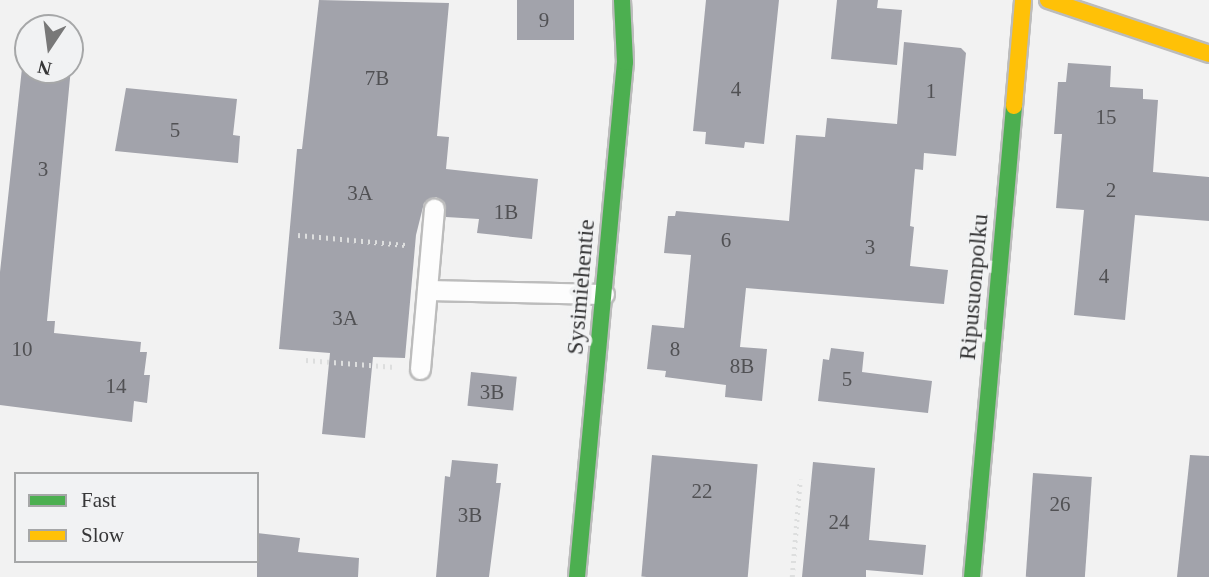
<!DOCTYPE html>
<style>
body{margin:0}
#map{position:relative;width:1209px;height:577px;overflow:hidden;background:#f2f2f2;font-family:Georgia,serif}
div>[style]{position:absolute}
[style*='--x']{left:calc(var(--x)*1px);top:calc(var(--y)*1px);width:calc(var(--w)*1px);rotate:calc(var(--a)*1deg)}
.building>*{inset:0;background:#a2a3ab;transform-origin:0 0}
.path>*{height:4.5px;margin-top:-2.25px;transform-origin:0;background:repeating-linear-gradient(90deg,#dddede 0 2px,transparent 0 7px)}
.roads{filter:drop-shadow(2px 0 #bcbcbc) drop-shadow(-2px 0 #bcbcbc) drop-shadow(0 2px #bcbcbc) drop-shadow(0 -2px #bcbcbc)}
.lane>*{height:19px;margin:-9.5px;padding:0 9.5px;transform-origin:9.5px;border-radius:9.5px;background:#fdfdfd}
.fast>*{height:16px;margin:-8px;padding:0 8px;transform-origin:8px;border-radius:8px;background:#4caf50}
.slow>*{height:16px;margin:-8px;padding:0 8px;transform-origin:8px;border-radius:8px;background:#ffc107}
span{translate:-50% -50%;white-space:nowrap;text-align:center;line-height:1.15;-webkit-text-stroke:7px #f1f2f3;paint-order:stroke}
.number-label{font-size:21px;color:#515154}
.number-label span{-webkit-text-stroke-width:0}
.street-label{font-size:24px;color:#363637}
.legend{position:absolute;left:14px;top:472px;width:245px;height:91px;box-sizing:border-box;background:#f1f2f3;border:2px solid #a6a7a8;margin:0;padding:9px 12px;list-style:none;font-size:21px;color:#363637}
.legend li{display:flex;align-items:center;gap:14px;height:35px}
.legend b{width:35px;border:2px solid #a6a7a8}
.north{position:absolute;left:14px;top:14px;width:70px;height:70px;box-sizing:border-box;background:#f1f2f3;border:2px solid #a6a7a8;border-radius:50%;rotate:193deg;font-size:19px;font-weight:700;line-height:28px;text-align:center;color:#363637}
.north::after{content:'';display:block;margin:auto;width:24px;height:32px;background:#787878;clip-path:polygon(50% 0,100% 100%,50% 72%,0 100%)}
</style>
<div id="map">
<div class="building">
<div style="clip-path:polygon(319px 0,449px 3px,437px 136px,449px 137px,446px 169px,538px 179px,532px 239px,477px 233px,479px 219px,446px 217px,445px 203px,436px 197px,424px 203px,416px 235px,405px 358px,373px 357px,365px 438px,322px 434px,330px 353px,279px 349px,297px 149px,302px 149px)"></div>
<div style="left:517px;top:0;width:57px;height:40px"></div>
<div style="clip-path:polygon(706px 0,779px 0,764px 144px,745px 142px,744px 148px,705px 144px,706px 132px,693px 131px)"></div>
<div style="clip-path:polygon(837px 0,878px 0,877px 8px,902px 10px,897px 65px,831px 59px)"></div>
<div style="clip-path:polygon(26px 31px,28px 70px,70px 70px,70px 35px,74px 36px,47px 321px,55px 321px,54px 333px,141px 342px,140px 352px,147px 352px,144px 375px,150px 375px,147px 403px,134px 401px,132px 422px,0 405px,0 272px)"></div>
<div style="clip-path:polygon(904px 42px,961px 48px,966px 53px,956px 156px,924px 153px,923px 170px,915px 169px,910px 226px,914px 227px,910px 266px,948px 270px,944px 304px,746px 288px,740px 347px,767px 349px,762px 401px,725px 397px,726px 385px,665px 377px,666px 371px,647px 369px,652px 325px,684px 328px,691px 255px,664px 253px,668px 216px,675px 216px,676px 211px,789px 221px,796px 135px,825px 137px,827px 118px,897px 124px)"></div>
<div style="clip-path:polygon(1068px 63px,1111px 66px,1110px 87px,1143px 89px,1143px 99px,1158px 100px,1153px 172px,1209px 177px,1209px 221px,1135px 215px,1125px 320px,1074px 315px,1084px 210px,1056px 208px,1062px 134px,1054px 134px,1058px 82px,1066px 82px)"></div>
<div style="clip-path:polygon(126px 88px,237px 99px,233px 135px,240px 136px,238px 163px,115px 151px)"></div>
<div style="clip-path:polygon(831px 348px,864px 352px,862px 372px,932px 381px,928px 413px,818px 401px,823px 359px,829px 360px)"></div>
<div style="left:471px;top:372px;width:46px;height:34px;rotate:6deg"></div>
<div style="left:652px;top:455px;width:106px;height:122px;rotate:5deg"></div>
<div style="clip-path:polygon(1190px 455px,1209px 456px,1209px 577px,1177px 577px)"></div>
<div style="clip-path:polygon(452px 460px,498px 464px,496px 483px,501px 483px,489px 577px,436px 577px,445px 476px,450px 477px)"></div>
<div style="clip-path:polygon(813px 462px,875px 468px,869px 540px,926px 545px,923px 575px,866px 570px,866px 577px,802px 577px)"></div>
<div style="left:1033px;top:473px;width:59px;height:104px;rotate:4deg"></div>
<div style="clip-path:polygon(257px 533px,300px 538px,298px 552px,359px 558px,358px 577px,257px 577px)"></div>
</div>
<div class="path">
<div style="--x:298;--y:235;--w:108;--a:5.3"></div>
<div style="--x:306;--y:360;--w:89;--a:4.5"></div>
<div style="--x:792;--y:577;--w:98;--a:-85.3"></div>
</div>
<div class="roads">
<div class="lane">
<div style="--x:427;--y:290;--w:177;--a:1.3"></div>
<div style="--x:420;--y:369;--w:161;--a:-85"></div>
</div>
<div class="fast">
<div style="--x:577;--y:577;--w:517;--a:-84.68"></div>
<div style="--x:625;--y:62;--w:62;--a:-92.8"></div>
<div style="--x:972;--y:577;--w:473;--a:-84.9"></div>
</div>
<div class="slow">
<div style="--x:1048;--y:0;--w:170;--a:18.5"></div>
<div style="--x:1014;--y:106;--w:106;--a:-85.1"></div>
</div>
</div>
<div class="number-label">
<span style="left:544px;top:20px">9</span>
<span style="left:377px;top:78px">7B</span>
<span style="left:736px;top:89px">4</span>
<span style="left:931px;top:91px">1</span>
<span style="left:1106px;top:117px">15</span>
<span style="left:175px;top:130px">5</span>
<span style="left:43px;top:169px">3</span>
<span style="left:1111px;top:190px">2</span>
<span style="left:360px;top:193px">3A</span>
<span style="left:506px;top:212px">1B</span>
<span style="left:726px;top:240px">6</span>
<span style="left:870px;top:247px">3</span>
<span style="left:1104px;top:276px">4</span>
<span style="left:345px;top:318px">3A</span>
<span style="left:22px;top:349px">10</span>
<span style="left:675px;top:349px">8</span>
<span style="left:742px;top:366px">8B</span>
<span style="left:847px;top:379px">5</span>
<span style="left:116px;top:386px">14</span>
<span style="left:492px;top:392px">3B</span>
<span style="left:702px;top:491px">22</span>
<span style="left:1060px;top:504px">26</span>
<span style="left:470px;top:515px">3B</span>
<span style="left:839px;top:522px">24</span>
</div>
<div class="street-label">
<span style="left:581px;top:287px;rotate:-85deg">Sysimiehentie</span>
<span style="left:974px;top:287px;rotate:-85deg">Ripusuonpolku</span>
</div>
<ul class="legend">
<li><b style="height:9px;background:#4caf50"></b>Fast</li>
<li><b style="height:9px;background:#ffc107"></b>Slow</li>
</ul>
<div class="north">N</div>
</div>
